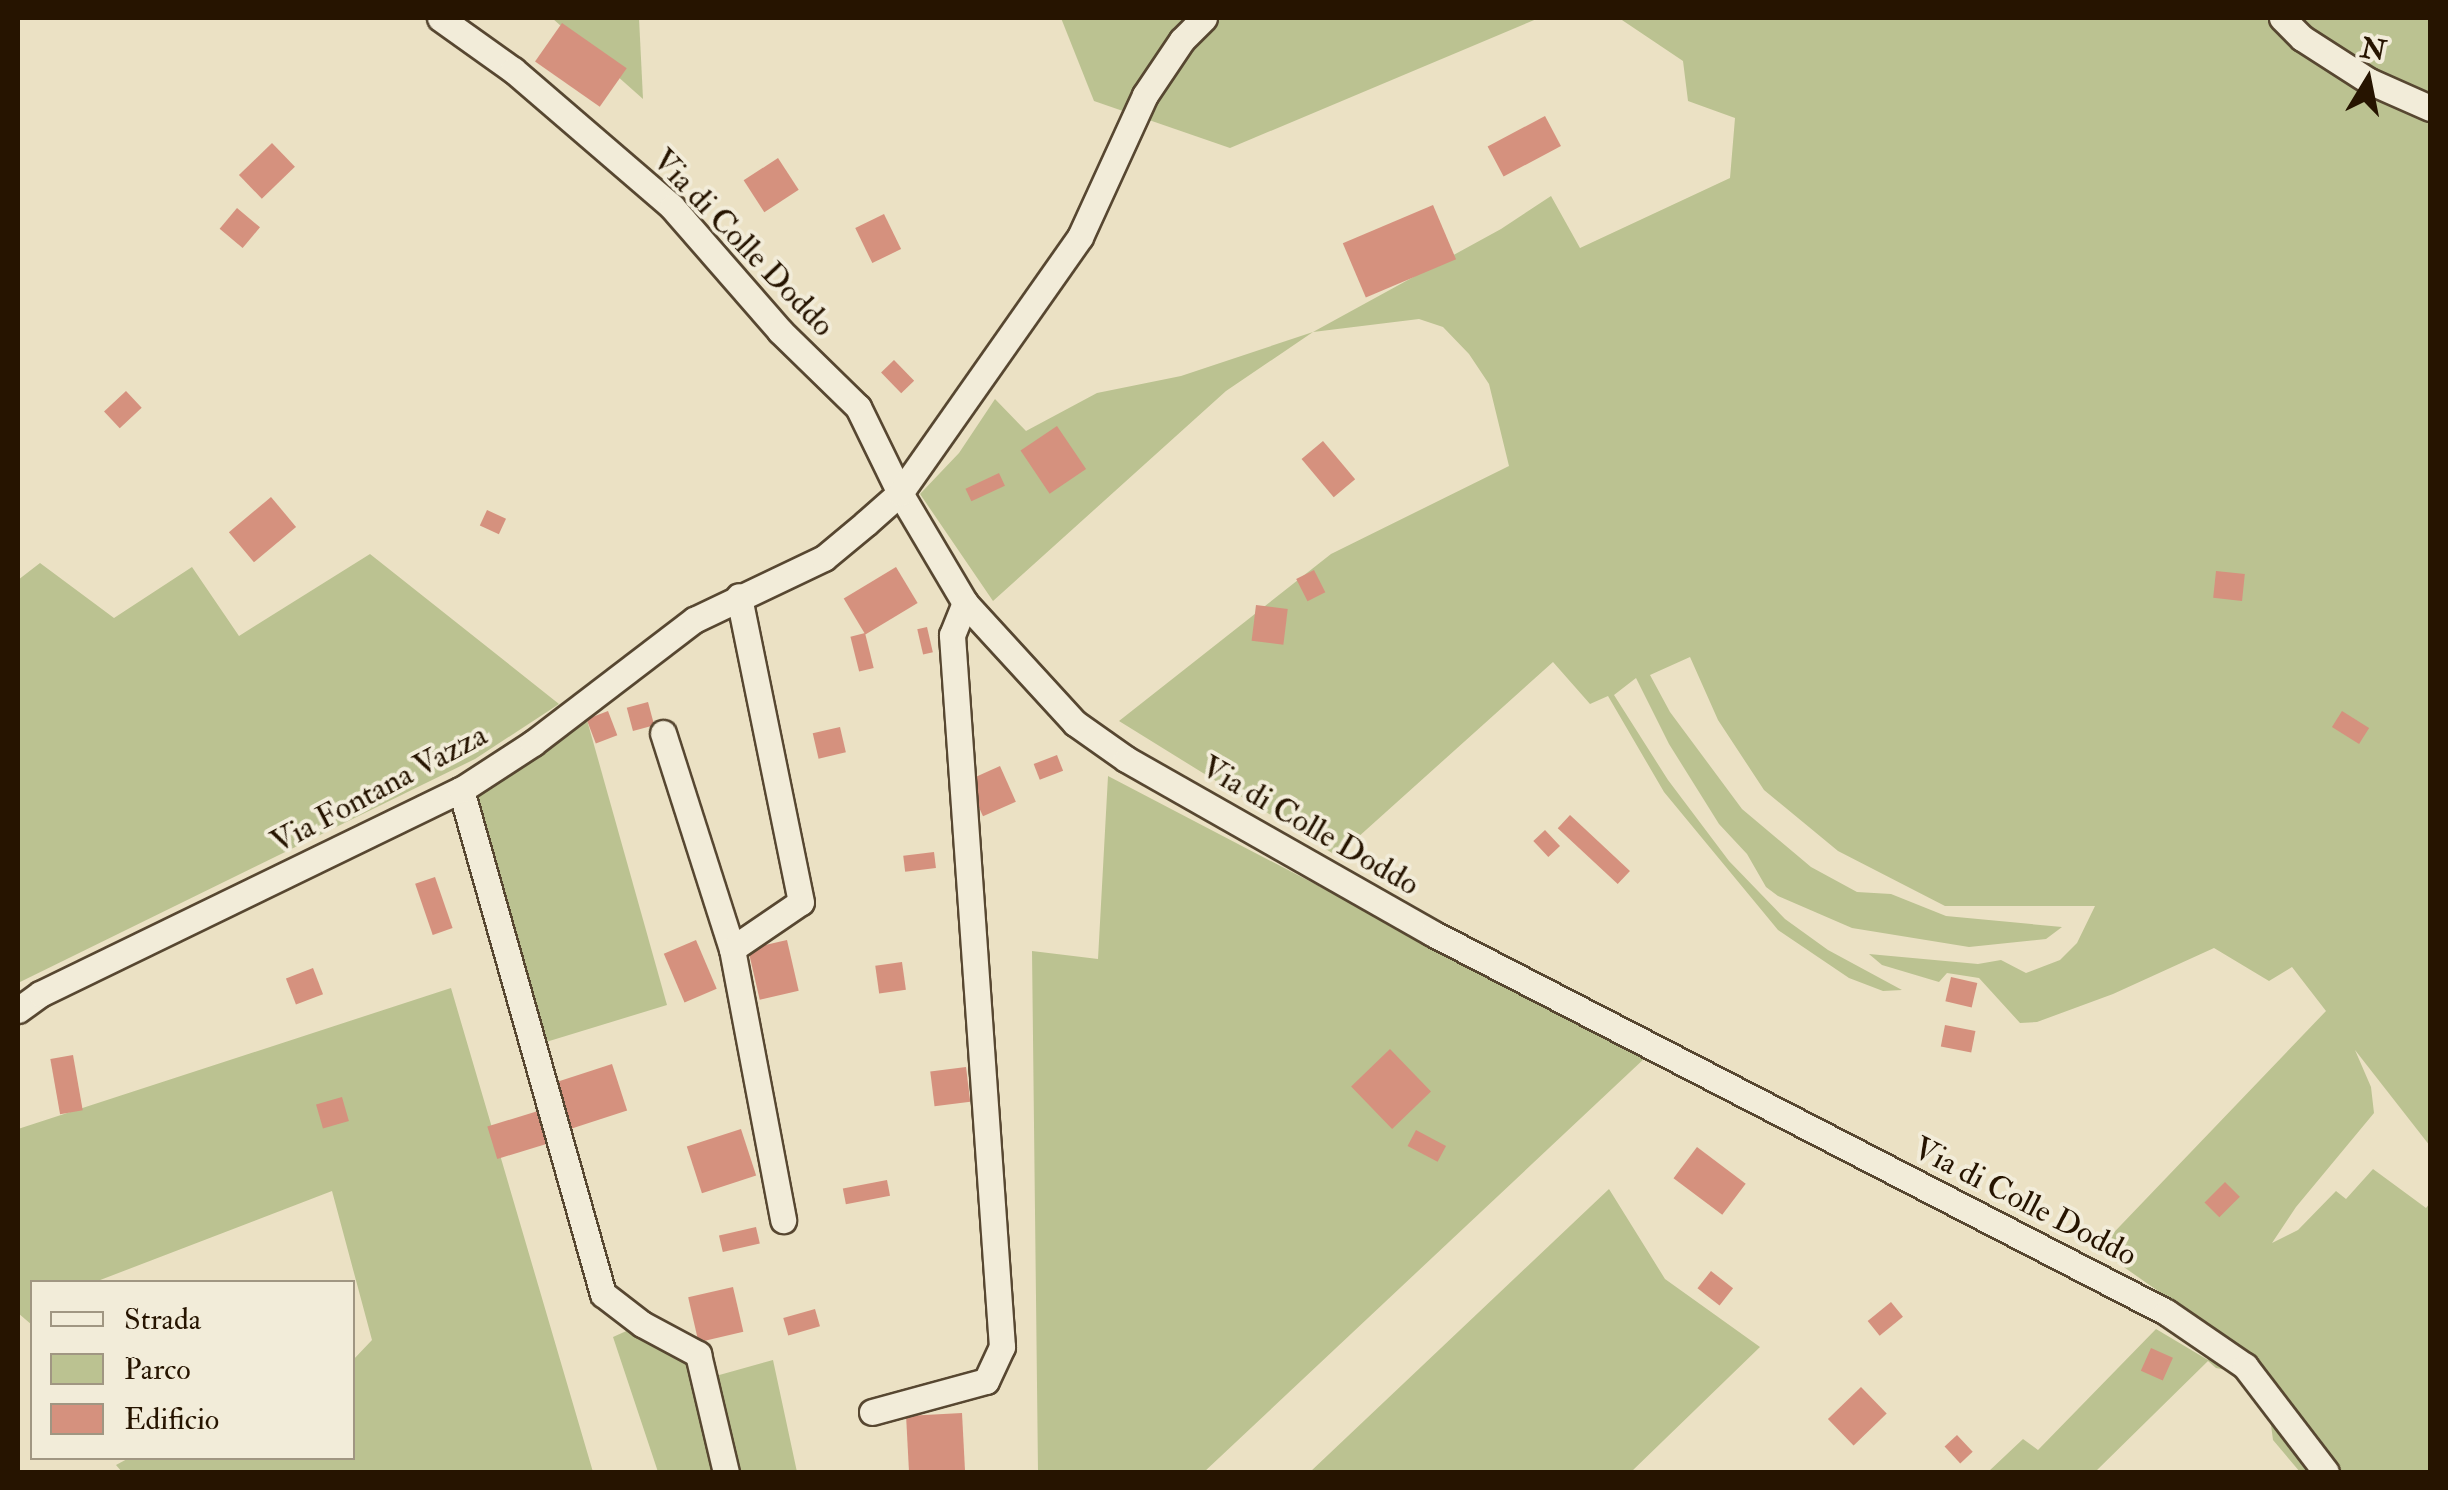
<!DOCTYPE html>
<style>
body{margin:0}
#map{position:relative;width:2448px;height:1490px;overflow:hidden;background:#ebe1c4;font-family:"IM FELL Double Pica",serif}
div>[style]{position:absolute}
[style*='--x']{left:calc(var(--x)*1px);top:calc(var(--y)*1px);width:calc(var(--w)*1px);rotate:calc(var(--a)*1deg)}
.green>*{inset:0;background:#bbc291}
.building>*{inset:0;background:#d5917e;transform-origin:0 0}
.roads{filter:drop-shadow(2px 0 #574731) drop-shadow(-2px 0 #574731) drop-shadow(0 2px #574731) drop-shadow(0 -2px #574731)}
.minor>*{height:25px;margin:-12.5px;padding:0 12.5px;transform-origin:12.5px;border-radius:12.5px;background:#f2ecd9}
span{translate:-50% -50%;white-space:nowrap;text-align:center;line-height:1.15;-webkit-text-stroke:8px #f2ecd9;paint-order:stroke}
.street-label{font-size:32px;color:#261400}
.frame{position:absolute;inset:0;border:20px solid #261400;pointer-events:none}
.legend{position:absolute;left:30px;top:1280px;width:325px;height:180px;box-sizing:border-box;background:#f2ecd9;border:2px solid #a09682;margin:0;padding:12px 18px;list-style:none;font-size:30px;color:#261400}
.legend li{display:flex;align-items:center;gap:20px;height:50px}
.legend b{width:50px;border:2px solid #a09682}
.north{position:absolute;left:2318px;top:30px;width:100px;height:100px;-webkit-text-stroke:8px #f2ecd9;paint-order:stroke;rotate:10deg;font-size:28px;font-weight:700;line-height:40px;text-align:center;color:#261400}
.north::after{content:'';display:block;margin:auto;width:35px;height:45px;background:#261400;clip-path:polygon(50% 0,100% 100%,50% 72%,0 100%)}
</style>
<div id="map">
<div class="green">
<div style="clip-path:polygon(552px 18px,639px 18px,643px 99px)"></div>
<div style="clip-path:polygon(1061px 18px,1539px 18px,1230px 148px,1094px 101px)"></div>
<div style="clip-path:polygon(1619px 18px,2430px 18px,2430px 1146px,2355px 1050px,2371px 1087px,2374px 1113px,2296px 1207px,2272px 1243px,2298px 1230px,2336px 1191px,2346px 1199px,2373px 1169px,2426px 1208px,2430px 1203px,2430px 1472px,2300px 1472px,2273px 1440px,2269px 1410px,2242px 1373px,2216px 1368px,2208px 1361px,2095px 1472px,1988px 1472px,2023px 1439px,2038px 1450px,2156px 1329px,2208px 1360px,2204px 1346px,2211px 1328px,2098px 1249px,2326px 1011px,2292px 967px,2269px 981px,2214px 948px,2113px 994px,2037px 1022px,2020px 1023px,1979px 978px,1947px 973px,1939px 982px,1882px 965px,1869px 954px,1978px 964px,2001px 960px,2026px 973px,2060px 960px,2077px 943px,2095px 906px,1945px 906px,1838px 851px,1764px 790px,1718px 720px,1690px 657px,1650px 675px,1670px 712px,1742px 809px,1811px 867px,1857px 892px,1891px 894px,1946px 916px,2062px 927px,2046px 939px,1969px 947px,1852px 928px,1778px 896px,1766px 887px,1747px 854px,1719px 824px,1669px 744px,1636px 678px,1614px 695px,1668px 780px,1729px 861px,1785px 919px,1828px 950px,1902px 990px,1883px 991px,1849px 978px,1778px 930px,1664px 792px,1608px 696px,1590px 704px,1553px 662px,1337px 856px,1119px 721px,1331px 554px,1509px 466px,1489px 384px,1469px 354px,1443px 327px,1419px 319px,1313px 332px,1226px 391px,993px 601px,920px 494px,959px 453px,995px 399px,1026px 431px,1097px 393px,1181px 376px,1313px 332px,1501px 229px,1551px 196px,1580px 248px,1730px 178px,1735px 118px,1688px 101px,1683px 61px)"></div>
<div style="clip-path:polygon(370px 554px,559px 704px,475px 759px,18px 983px,18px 580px,40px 563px,114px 618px,192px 567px,239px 636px)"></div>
<div style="clip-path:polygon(587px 720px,667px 1005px,533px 1046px,463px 798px)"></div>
<div style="clip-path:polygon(1108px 776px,1646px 1057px,1204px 1472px,1038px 1472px,1032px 951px,1098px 959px)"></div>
<div style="clip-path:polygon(451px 988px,593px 1472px,122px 1472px,116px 1465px,129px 1458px,352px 1458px,353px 1360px,372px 1340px,332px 1191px,95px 1282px,32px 1282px,32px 1325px,18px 1313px,18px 1129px)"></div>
<div style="clip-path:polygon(1609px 1189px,1665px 1279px,1760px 1347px,1631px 1472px,1310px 1472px)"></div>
<div style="clip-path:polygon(642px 1324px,698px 1354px,705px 1379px,773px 1360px,797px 1472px,658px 1472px,613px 1337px)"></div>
</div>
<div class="building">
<div style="left:562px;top:23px;width:79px;height:47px;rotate:35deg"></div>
<div style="left:1545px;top:116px;width:34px;height:65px;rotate:62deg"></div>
<div style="left:272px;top:143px;width:33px;height:46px;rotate:46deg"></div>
<div style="left:778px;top:158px;width:38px;height:41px;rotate:57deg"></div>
<div style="left:1433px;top:205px;width:59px;height:98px;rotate:67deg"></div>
<div style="left:237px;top:208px;width:30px;height:27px;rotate:40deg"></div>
<div style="left:884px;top:214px;width:39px;height:32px;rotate:64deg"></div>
<div style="left:894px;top:360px;width:29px;height:18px;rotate:46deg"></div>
<div style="left:126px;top:391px;width:23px;height:30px;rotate:47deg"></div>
<div style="left:1057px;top:426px;width:52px;height:44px;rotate:56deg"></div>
<div style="left:1323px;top:441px;width:50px;height:28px;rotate:50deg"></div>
<div style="left:999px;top:473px;width:14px;height:37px;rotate:65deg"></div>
<div style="left:271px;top:497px;width:39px;height:55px;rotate:50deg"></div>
<div style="left:487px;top:510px;width:21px;height:17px;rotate:25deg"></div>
<div style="left:896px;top:567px;width:42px;height:61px;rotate:59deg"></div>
<div style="left:1314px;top:570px;width:25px;height:20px;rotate:63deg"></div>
<div style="left:2216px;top:571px;width:29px;height:27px;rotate:6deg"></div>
<div style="left:1256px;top:605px;width:32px;height:36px;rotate:7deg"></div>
<div style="left:927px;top:627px;width:26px;height:10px;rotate:77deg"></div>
<div style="left:865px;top:633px;width:36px;height:15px;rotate:76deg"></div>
<div style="left:648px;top:702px;width:24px;height:22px;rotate:75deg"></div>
<div style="left:608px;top:711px;width:26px;height:23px;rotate:69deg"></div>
<div style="left:2342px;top:711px;width:32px;height:19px;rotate:32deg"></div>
<div style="left:840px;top:727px;width:26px;height:28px;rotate:77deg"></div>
<div style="left:1057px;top:755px;width:17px;height:25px;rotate:69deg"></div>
<div style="left:1000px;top:766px;width:39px;height:36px;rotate:66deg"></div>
<div style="left:1570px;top:815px;width:82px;height:18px;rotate:43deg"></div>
<div style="left:1545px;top:830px;width:22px;height:16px;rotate:47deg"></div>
<div style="left:934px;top:852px;width:16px;height:31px;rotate:83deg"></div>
<div style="left:435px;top:877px;width:54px;height:21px;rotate:71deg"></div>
<div style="left:696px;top:940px;width:53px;height:35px;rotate:67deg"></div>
<div style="left:787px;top:940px;width:52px;height:40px;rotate:77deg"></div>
<div style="left:902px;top:962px;width:28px;height:27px;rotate:82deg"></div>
<div style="left:313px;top:968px;width:28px;height:29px;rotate:69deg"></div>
<div style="left:1951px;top:977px;width:27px;height:25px;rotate:13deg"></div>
<div style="left:1945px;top:1025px;width:31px;height:22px;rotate:11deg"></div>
<div style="left:1390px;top:1049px;width:59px;height:54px;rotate:46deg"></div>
<div style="left:73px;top:1055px;width:56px;height:23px;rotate:80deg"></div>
<div style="left:612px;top:1064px;width:49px;height:59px;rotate:72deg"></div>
<div style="left:966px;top:1067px;width:35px;height:36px;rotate:83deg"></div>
<div style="left:342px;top:1097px;width:25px;height:27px;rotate:74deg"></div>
<div style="left:538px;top:1111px;width:34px;height:53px;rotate:73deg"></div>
<div style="left:741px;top:1129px;width:49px;height:57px;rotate:72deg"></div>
<div style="left:1416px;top:1130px;width:34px;height:18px;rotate:28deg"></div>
<div style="left:1697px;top:1147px;width:61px;height:39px;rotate:37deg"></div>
<div style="left:887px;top:1180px;width:16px;height:45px;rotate:79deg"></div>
<div style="left:2225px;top:1182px;width:21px;height:29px;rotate:45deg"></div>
<div style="left:756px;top:1227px;width:17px;height:38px;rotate:77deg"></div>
<div style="left:1711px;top:1271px;width:28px;height:22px;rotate:38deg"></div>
<div style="left:733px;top:1287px;width:46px;height:46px;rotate:77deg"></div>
<div style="left:1891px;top:1302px;width:19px;height:30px;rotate:51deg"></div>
<div style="left:815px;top:1309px;width:18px;height:33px;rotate:74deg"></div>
<div style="left:2151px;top:1348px;width:24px;height:25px;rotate:24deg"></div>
<div style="left:1861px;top:1387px;width:37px;height:46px;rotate:46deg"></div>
<div style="left:962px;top:1413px;width:59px;height:56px;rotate:87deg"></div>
<div style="left:1957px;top:1435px;width:23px;height:17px;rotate:47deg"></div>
</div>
<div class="roads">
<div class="minor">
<div style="--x:440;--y:18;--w:90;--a:35.5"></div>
<div style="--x:513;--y:70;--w:210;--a:40.7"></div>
<div style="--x:672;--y:207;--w:164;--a:48.9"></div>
<div style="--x:780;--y:331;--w:109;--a:44.3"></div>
<div style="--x:858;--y:407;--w:96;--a:64"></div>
<div style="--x:900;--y:493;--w:128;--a:59.4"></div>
<div style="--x:965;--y:603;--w:163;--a:47.5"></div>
<div style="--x:1075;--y:723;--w:62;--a:35.2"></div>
<div style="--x:1126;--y:759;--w:352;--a:29.6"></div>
<div style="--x:1432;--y:933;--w:826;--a:27.31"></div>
<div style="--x:2166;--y:1312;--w:96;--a:34.4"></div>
<div style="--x:2245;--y:1366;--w:133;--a:52.6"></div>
<div style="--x:2282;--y:18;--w:28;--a:45"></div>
<div style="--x:2302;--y:38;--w:80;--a:32.7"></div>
<div style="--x:2369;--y:81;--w:67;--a:23.9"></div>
<div style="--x:663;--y:733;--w:227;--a:72.3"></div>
<div style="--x:732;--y:949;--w:276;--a:79.3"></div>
<div style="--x:461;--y:790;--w:524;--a:74.27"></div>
<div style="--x:603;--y:1294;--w:49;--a:37.6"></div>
<div style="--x:642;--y:1324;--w:64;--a:28.2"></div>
<div style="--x:698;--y:1354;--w:121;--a:76.7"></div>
<div style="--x:732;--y:949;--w:83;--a:-34.3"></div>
<div style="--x:801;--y:902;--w:312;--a:-101.5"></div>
<div style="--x:18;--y:1010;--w:27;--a:-36"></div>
<div style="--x:40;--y:994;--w:468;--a:-25.9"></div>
<div style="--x:461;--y:790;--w:86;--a:-33.1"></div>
<div style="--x:533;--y:743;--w:203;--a:-37.4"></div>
<div style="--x:694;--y:620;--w:144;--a:-25.5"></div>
<div style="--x:824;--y:558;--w:55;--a:-39.8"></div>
<div style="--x:866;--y:523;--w:45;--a:-41.4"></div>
<div style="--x:900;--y:493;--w:313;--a:-54.9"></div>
<div style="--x:1080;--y:237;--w:156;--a:-65.4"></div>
<div style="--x:1145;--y:95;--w:66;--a:-56.1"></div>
<div style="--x:1182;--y:40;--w:31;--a:-45"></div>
<div style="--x:872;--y:1412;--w:118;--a:-15.2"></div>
<div style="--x:986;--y:1381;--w:38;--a:-65"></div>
<div style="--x:1002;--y:1347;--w:714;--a:-94.02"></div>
<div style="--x:952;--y:635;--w:35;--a:-68"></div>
</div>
</div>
<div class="street-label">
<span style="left:743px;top:243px;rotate:46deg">Via di Colle Doddo</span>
<span style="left:379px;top:789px;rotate:-28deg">Via Fontana Vazza</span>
<span style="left:1310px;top:826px;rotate:30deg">Via di Colle Doddo</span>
<span style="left:2025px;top:1202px;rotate:27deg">Via di Colle Doddo</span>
</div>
<div class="frame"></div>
<ul class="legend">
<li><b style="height:12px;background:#f2ecd9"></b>Strada</li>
<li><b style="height:28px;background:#bbc291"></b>Parco</li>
<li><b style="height:28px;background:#d5917e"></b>Edificio</li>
</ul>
<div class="north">N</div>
</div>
